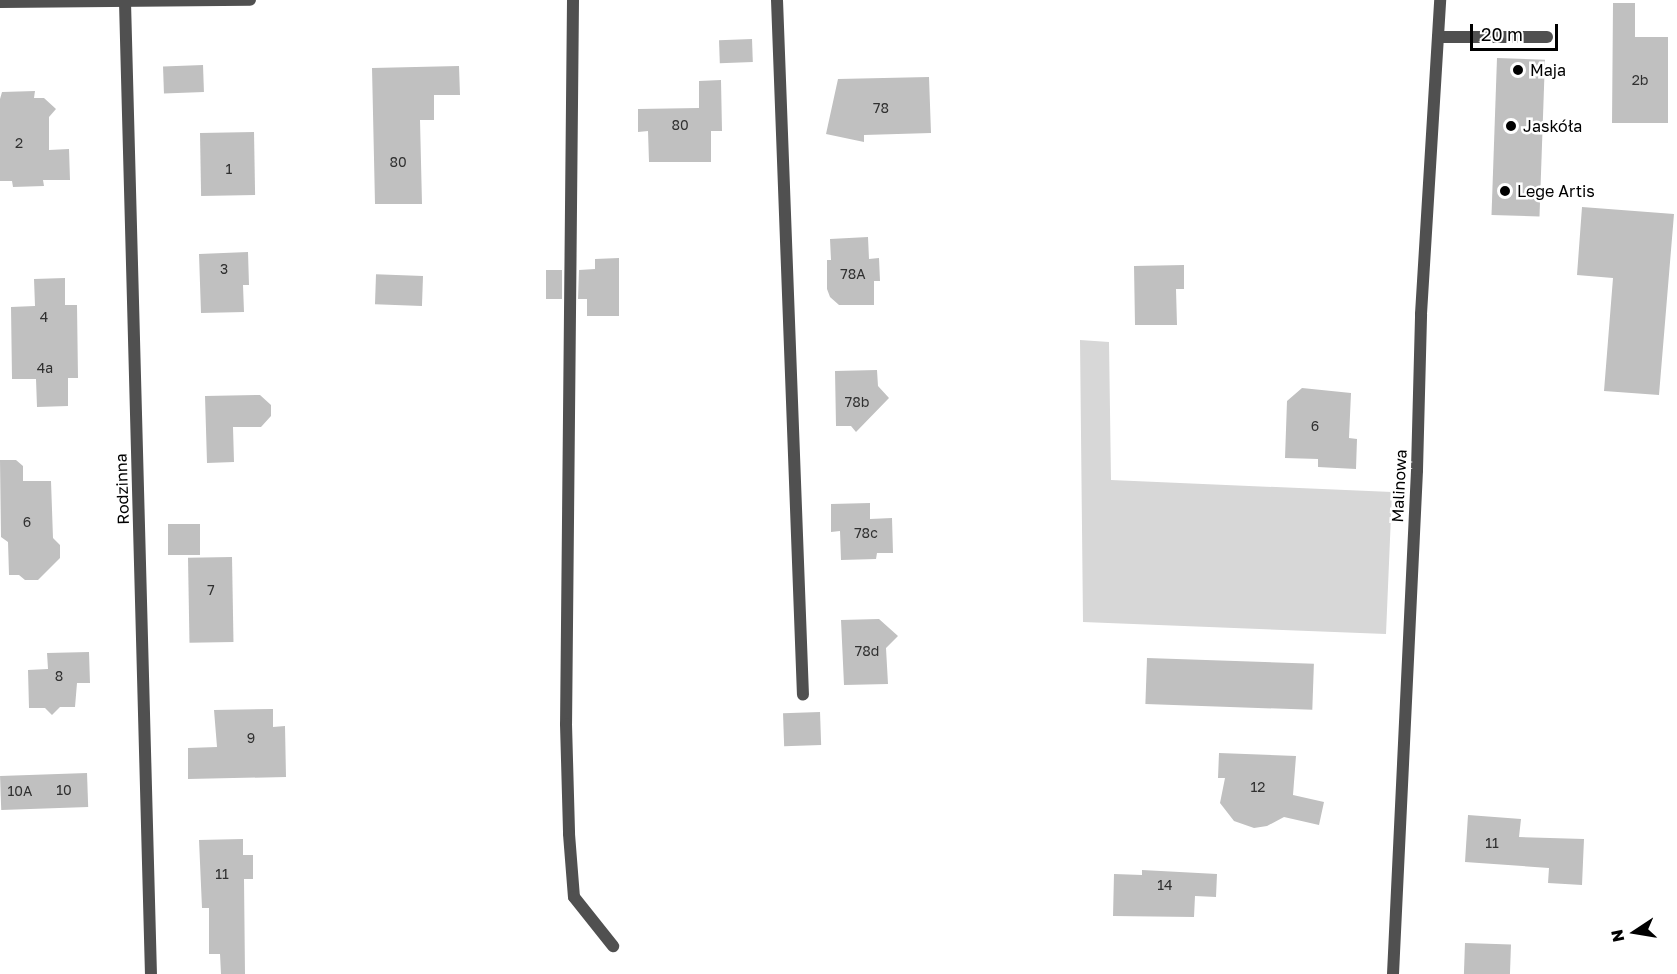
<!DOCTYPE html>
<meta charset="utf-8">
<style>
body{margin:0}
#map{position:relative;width:1677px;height:974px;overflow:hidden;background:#fff;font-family:"Golos Text",sans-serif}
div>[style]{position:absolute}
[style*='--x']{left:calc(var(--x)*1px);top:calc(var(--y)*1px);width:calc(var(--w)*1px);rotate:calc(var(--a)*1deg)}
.green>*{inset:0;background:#d7d7d7}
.building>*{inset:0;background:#c0c0c0;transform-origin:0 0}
.lane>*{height:12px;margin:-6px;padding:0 6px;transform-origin:6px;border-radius:6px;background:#505050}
.street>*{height:12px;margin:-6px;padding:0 6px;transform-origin:6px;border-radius:6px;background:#505050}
.dots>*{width:16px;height:16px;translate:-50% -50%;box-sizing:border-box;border:3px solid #fff;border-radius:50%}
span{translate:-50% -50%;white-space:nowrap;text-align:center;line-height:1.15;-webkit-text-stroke:5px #fff;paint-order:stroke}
.number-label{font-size:14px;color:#303030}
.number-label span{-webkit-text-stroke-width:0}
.poi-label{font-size:16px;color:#000}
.left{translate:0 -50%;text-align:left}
.street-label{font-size:16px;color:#000}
.north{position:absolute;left:1605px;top:902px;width:60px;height:60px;-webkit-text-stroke:4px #fff;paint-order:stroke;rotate:258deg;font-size:16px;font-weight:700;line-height:24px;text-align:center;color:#000}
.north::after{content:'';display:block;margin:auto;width:21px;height:27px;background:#000;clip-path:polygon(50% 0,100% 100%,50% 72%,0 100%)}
.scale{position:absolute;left:1470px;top:24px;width:88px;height:27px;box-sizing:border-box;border:3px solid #000;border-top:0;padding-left:8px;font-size:18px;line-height:21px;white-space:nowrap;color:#000;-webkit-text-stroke:4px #fff;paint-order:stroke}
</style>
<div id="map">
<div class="green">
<div style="clip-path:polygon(1080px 340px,1109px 342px,1111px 480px,1392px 492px,1386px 634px,1083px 622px)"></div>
</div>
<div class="building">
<div style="clip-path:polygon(1613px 3px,1635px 3px,1635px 37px,1668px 37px,1668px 123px,1612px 123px)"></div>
<div style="left:752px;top:39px;width:23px;height:33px;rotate:88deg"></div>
<div style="left:1497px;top:58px;width:48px;height:157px;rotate:2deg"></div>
<div style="left:203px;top:65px;width:27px;height:40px;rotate:88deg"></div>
<div style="clip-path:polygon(459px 66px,460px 95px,434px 95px,434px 120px,420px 120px,422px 204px,375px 204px,372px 68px)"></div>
<div style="clip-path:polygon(929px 77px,931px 133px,864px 135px,864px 142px,826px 134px,838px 79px)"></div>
<div style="clip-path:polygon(721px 80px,722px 131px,711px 131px,711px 162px,649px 162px,648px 131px,638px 132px,638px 109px,699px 108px,699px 81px)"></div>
<div style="clip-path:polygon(35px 91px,34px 98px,44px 98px,56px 109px,49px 117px,49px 150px,69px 149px,70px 180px,43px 180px,44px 186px,13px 187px,12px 181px,0 181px,0 99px,2px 92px)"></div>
<div style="left:254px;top:132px;width:63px;height:54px;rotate:89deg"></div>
<div style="clip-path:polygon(1582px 207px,1674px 214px,1659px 395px,1604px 391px,1613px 278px,1577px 275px)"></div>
<div style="clip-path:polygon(868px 237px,869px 259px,879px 258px,880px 281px,874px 281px,874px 305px,839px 305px,830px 297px,827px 289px,827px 260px,831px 260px,830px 239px)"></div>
<div style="clip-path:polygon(248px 252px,249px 285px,243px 285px,244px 312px,201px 313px,199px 254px)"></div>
<div style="clip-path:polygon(619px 258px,619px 316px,587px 316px,587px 299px,578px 299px,579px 270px,595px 269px,595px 259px)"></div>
<div style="clip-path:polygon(1184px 265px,1184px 289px,1176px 289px,1177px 325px,1135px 325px,1134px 266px)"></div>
<div style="left:546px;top:270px;width:16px;height:29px"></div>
<div style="left:423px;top:276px;width:30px;height:47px;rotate:92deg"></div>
<div style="clip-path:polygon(65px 278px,65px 305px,77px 305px,78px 378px,68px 378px,68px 406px,37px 407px,36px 379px,12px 379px,11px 307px,35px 306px,34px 279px)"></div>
<div style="clip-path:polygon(877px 370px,878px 386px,889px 398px,856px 432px,851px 426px,836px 426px,835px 371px)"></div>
<div style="clip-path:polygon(1302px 388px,1351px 393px,1349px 438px,1357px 439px,1356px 469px,1318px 467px,1318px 459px,1285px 458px,1287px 401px)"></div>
<div style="clip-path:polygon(260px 395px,271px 405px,271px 416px,261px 427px,233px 427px,234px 462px,207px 463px,205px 396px)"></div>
<div style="clip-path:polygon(0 460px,16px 460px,23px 466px,23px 481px,51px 481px,53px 538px,60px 545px,60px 558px,38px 580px,25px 580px,19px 575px,9px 575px,8px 542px,1px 537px)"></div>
<div style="clip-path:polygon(870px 503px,870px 519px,892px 518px,893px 553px,877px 553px,876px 559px,841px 560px,840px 531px,831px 532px,831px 504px)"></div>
<div style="left:168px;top:524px;width:32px;height:31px"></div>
<div style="left:232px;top:557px;width:85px;height:44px;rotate:89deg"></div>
<div style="clip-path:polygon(879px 619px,898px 636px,886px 648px,888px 684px,844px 685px,841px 620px)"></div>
<div style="clip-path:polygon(89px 652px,90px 683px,77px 683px,75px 707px,60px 707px,52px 715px,45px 708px,29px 708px,28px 670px,48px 669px,47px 653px)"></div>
<div style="left:1147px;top:658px;width:167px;height:46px;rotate:2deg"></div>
<div style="clip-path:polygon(273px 709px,273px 727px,285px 726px,286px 777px,188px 779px,188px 748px,217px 747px,214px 710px)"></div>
<div style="left:820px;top:712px;width:33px;height:37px;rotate:88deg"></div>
<div style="clip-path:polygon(1219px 753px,1296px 756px,1293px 795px,1324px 802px,1319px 825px,1284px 817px,1267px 826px,1254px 828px,1234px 821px,1220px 803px,1225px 778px,1218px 778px)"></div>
<div style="left:87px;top:773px;width:34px;height:87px;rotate:88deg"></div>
<div style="clip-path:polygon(1468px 815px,1521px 819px,1519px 837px,1584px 839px,1582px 885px,1548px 883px,1549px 868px,1465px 862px)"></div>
<div style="clip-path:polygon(243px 839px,243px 855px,253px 855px,253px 879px,244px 879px,245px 974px,221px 974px,220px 954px,209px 954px,209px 908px,202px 908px,199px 840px)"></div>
<div style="clip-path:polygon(1142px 870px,1217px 874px,1216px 897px,1195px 896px,1194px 917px,1113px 916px,1114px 874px,1142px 875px)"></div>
<div style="left:1465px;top:943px;width:46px;height:31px;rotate:2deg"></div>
</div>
<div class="lane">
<div style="--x:573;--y:0;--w:724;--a:90.55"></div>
<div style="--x:566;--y:724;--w:110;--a:88.4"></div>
<div style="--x:569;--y:834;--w:63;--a:85.5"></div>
<div style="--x:574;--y:897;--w:63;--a:51.5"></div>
<div style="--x:777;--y:0;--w:695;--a:87.86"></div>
<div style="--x:1438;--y:37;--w:109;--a:0"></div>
</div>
<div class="street">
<div style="--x:0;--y:2;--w:250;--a:-0.5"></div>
<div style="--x:125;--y:2;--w:972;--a:88.47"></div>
<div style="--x:1393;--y:974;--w:505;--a:-87.27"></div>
<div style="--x:1417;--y:470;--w:156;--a:-88.5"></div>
<div style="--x:1421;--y:314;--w:315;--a:-86.5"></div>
</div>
<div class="dots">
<div style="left:1518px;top:70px;background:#000"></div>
<div style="left:1511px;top:126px;background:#000"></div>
<div style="left:1505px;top:191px;background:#000"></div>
</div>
<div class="number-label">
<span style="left:1640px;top:80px">2b</span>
<span style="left:881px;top:108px">78</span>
<span style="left:680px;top:125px">80</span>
<span style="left:19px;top:143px">2</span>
<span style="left:398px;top:162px">80</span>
<span style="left:229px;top:169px">1</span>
<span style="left:224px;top:269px">3</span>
<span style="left:853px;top:274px">78A</span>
<span style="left:44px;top:317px">4</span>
<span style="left:45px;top:368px">4a</span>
<span style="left:857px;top:402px">78b</span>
<span style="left:1315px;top:426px">6</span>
<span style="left:27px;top:522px">6</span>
<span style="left:866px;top:533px">78c</span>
<span style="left:211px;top:590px">7</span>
<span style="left:867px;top:651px">78d</span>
<span style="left:59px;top:676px">8</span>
<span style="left:251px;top:738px">9</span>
<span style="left:1258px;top:787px">12</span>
<span style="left:64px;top:790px">10</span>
<span style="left:20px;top:791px">10A</span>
<span style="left:1492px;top:843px">11</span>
<span style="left:222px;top:874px">11</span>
<span style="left:1165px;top:885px">14</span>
</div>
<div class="poi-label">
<span class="left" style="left:1530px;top:70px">Maja</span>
<span class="left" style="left:1523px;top:126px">Jaskóła</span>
<span class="left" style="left:1517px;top:191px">Lege Artis</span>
</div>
<div class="street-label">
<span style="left:1399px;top:486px;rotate:-87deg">Malinowa</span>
<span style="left:122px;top:489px;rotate:-92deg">Rodzinna</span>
</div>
<div class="north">N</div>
<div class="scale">20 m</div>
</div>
